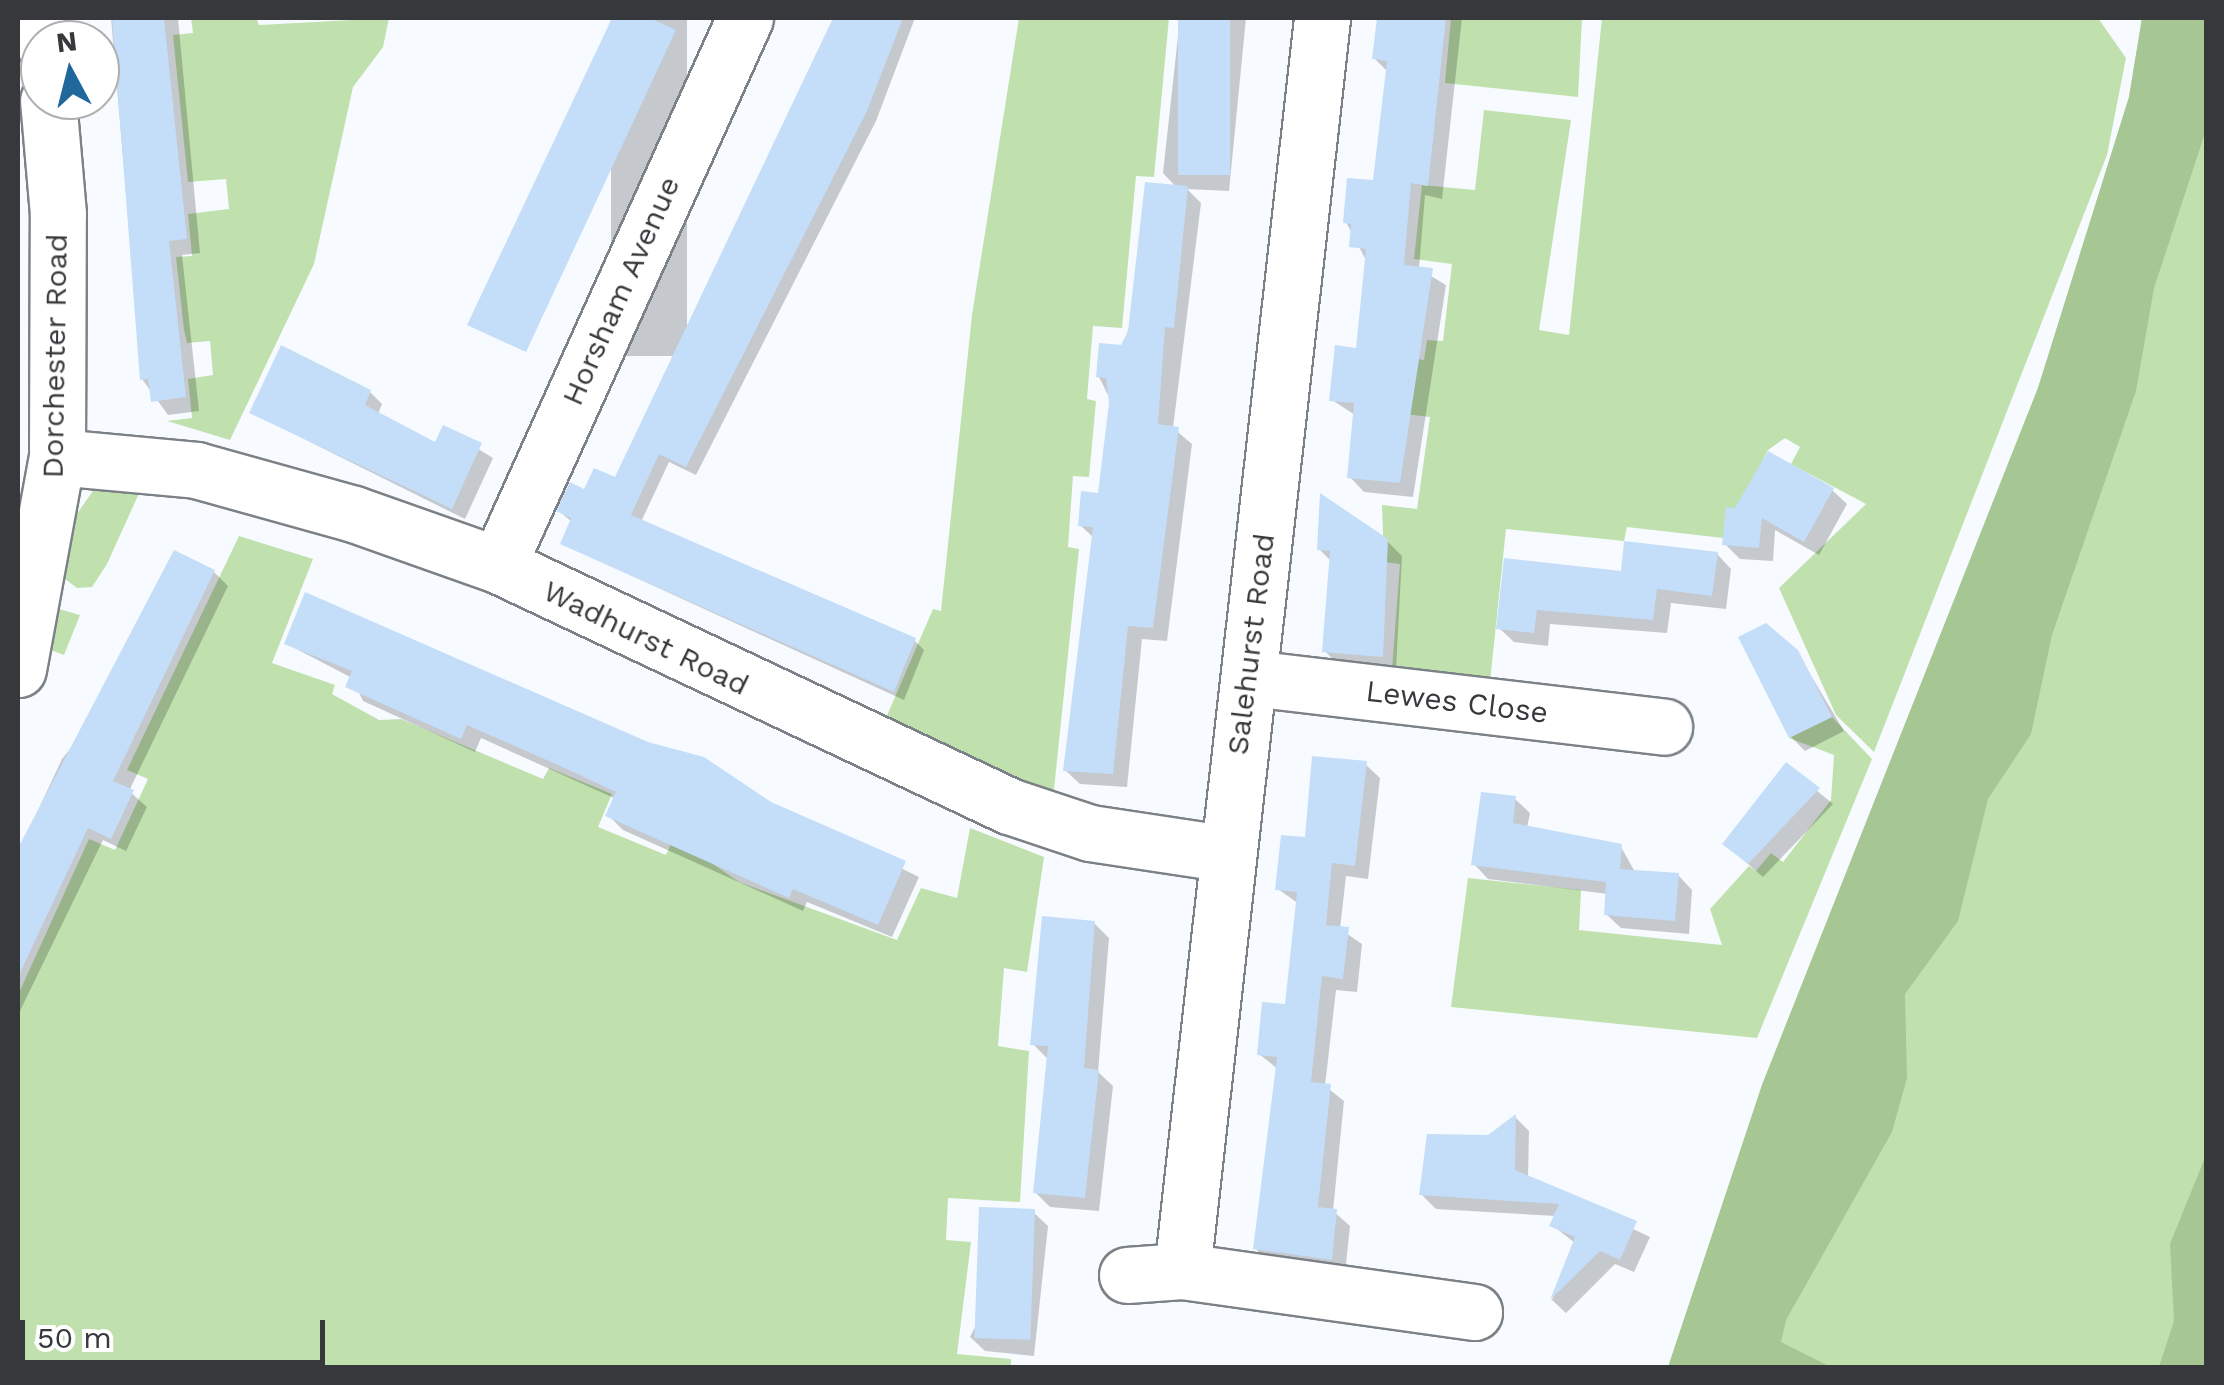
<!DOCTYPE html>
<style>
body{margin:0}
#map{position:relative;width:2224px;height:1385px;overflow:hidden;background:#f7fbff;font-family:"Work Sans",sans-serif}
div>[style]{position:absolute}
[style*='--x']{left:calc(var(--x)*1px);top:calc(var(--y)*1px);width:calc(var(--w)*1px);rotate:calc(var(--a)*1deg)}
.green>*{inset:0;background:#c0e1ae}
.forest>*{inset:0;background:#a6c793}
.shadow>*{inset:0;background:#0003;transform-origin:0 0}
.building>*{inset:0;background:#c4ddf9;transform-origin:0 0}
.roads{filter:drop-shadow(2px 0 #7b8187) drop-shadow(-2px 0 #7b8187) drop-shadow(0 2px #7b8187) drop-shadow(0 -2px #7b8187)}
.minor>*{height:55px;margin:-27.5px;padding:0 27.5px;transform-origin:27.5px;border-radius:27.5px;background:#fff}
span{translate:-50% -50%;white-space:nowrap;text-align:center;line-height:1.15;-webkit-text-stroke:10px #fff;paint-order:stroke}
.street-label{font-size:30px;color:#36383b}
.frame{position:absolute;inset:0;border:20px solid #36383b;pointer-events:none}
.north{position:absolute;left:20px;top:20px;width:100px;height:100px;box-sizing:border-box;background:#fff;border:2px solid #afafb1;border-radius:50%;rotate:353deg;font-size:28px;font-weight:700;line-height:40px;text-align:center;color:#36383b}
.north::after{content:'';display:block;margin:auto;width:35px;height:45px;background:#20689c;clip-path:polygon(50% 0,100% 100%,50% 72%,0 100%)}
.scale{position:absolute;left:20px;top:1320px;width:305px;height:45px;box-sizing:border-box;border:5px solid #36383b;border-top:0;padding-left:12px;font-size:30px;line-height:35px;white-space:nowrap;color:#36383b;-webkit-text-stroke:8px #fff;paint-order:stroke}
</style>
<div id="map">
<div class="green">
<div style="clip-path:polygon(191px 18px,256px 18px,259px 25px,389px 18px,383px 47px,353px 87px,314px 264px,230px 440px,167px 421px,192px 418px,188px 379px,213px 375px,210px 341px,187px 343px,184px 330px,176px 257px,192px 256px,188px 214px,229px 209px,226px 179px,188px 182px,173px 35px,193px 33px)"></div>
<div style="clip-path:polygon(1019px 18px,1169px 18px,1154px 177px,1136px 176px,1122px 328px,1093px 326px,1087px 399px,1096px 401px,1089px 477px,1073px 476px,1068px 547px,1079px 549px,1053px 799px,879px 734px,933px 609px,941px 611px,972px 315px)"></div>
<div style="clip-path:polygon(1451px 18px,1582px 18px,1578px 97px,1445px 83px)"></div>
<div style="clip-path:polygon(1602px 18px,2098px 18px,2126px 58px,2107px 155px,1874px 752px,1836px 715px,1779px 588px,1866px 504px,1791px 464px,1800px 447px,1785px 438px,1768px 450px,1723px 538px,1627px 527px,1624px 541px,1506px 529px,1490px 682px,1392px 670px,1400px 564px,1384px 562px,1382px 505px,1417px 509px,1430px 417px,1388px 412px,1395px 356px,1424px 360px,1427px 340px,1443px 341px,1452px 264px,1414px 259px,1422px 185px,1475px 190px,1484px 110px,1571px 120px,1539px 330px,1569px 335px)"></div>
<div style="clip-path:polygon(2142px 18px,2206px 18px,2206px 1367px,1668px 1368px,1762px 1085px,2038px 388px,2129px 97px)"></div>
<div style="clip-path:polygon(95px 488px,141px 489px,107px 564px,92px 587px,77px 588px,57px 573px,67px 528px)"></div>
<div style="clip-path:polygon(239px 536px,313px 559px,272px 663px,335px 685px,332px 694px,379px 720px,401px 719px,543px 779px,549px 768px,612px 794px,598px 827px,666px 855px,674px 837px,739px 882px,897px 940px,921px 888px,957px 898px,970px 828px,1044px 857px,1027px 972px,1004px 968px,998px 1046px,1029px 1051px,1020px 1202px,948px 1198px,946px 1240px,971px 1242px,957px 1354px,1011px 1359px,1011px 1367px,18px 1367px,18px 995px,89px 839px,115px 850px,148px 779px,127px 770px)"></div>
<div style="clip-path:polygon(52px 607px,80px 615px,64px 655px,42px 647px)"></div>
<div style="clip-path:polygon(1832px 717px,1872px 759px,1757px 1038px,1451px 1007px,1468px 878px,1581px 890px,1579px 930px,1722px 945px,1710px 909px,1749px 866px,1756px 871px,1771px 853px,1783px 862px,1831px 800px,1834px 755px,1789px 738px)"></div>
</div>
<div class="forest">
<div style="clip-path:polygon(2142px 18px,2206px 18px,2206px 130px,2154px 288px,2136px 391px,2052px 635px,2031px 734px,1988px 799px,1958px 921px,1905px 994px,1907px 1078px,1892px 1132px,1786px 1320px,1781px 1342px,1831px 1367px,1668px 1367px,1762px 1085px,2038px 388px,2129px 97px)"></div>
<div style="clip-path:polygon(2206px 1155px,2206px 1367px,2159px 1367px,2174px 1321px,2170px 1244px)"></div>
</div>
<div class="shadow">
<div style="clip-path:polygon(111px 18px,178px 18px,200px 253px,182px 255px,199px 411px,168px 415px,142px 379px)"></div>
<div style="left:611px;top:18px;width:76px;height:338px"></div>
<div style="clip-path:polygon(838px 18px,915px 18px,876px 121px,696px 475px,669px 462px,641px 522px,914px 640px,924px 650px,904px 700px,562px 544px,572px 522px,559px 511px,616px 481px)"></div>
<div style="clip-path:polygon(1180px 18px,1246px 18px,1229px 191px,1187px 189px,1201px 203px,1173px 428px,1192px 444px,1167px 641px,1142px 639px,1127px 787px,1080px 784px,1065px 770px,1094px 538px,1080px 525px,1101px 496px,1112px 403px,1099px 377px,1122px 348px,1177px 188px,1163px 173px)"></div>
<div style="clip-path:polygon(1379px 18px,1462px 18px,1442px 199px,1425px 195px,1419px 269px,1446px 285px,1413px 497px,1364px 492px,1350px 477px,1355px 415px,1332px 400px,1358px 351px,1367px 262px,1346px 222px,1376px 183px,1389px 73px,1375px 59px)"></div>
<div style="clip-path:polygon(370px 392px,382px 404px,378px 414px,437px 445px,444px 428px,493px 458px,465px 519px,252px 413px)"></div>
<div style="clip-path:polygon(1832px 490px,1847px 504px,1819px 555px,1775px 530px,1773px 561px,1740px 559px,1725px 544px,1728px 510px)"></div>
<div style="clip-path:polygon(1387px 541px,1402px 556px,1396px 670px,1339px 666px,1325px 651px,1331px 561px,1319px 549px)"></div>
<div style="clip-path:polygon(1717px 554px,1731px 569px,1726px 609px,1671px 603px,1667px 633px,1550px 624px,1548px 646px,1514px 642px,1499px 628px,1506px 561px,1623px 573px)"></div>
<div style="clip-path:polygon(214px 572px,228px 586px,129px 791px,147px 807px,126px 851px,103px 840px,18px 1015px,18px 853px,62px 759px)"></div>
<div style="clip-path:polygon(287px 644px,770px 804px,919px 877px,892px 937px,807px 902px,803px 911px,623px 830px,608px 815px,616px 799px,481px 738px,475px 752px,363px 701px,352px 678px)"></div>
<div style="clip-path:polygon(1797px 652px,1844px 731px,1805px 751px,1791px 737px)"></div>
<div style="clip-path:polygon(1365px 764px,1380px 778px,1368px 879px,1346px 876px,1340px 929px,1362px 944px,1357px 992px,1336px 990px,1325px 1086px,1344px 1101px,1333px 1211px,1350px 1226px,1345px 1274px,1270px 1263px,1256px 1249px,1278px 1069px,1259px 1054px,1288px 1007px,1299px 904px,1278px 889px)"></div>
<div style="clip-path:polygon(1787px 766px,1833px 804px,1763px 877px,1725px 844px)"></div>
<div style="clip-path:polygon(1515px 799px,1530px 813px,1527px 828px,1621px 847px,1635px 872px,1678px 875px,1692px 890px,1689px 934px,1621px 928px,1606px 914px,1608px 894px,1488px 879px,1474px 864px)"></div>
<div style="clip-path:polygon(1094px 923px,1109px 938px,1098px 1072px,1113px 1086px,1099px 1211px,1050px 1207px,1036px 1193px,1047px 1058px,1033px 1044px)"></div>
<div style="clip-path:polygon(1515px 1117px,1529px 1131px,1528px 1179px,1650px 1237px,1634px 1272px,1615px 1264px,1566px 1313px,1552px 1300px,1575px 1243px,1552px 1225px,1556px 1216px,1436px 1209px,1421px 1194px)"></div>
<div style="clip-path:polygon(1033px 1212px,1048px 1226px,1034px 1356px,985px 1351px,970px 1337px)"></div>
</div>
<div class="building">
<div style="clip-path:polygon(112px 18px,164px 18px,187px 239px,169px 241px,186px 397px,151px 402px,148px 379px,140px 380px)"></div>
<div style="clip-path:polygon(612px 18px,650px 18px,676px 30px,526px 352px,467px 325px)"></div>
<div style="clip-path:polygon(833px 18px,903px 18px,867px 111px,686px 467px,659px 454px,631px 515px,916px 638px,894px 692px,560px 544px,571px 518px,556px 511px,570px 482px,584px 489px,594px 468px,615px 477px)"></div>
<div style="left:1178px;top:18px;width:52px;height:157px"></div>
<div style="clip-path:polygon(1377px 18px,1446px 18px,1428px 186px,1411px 183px,1404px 265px,1433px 268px,1400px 483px,1347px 478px,1354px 403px,1329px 401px,1335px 345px,1356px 348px,1366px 249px,1349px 247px,1351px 224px,1343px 223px,1347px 178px,1373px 180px,1387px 61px,1372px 59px)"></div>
<div style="clip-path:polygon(1145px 182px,1188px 186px,1174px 328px,1165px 327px,1158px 424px,1179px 427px,1153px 628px,1128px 626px,1113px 774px,1063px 771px,1093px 527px,1078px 526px,1081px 491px,1098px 493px,1109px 403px,1106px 378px,1096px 377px,1099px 343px,1121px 345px,1128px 331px)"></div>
<div style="clip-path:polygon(281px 345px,371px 390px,365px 405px,435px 442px,443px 425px,482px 443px,452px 509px,249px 413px)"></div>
<div style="clip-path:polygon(1768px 451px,1834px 488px,1804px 542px,1762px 518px,1759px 548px,1722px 545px,1726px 507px,1735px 508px)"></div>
<div style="clip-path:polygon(1320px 493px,1388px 539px,1383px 657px,1322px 652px,1330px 551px,1317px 550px)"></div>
<div style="clip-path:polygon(1624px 541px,1718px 552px,1712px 596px,1657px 589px,1653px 620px,1537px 610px,1534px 633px,1496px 629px,1504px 558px,1621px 571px)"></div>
<div style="clip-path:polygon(174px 550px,215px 570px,113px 781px,134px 790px,111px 839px,88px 828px,18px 977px,18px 848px)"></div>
<div style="clip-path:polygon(305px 592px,648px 742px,704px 757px,771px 802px,906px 861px,878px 925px,793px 889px,789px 898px,605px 816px,616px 792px,560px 766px,467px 725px,461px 739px,345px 687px,352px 671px,284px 644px)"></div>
<div style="clip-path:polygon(1766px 623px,1798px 650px,1832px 717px,1789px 738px,1738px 637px)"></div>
<div style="clip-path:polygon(1312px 756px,1367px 761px,1355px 866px,1332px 863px,1326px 925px,1349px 927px,1343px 979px,1322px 976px,1311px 1082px,1331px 1084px,1318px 1207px,1337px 1209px,1332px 1260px,1253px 1249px,1277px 1057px,1257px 1055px,1262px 1002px,1285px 1004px,1297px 892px,1275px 890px,1281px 835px,1305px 837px)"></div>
<div style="clip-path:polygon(1786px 762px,1820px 788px,1748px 864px,1722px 844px)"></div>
<div style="clip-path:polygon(1481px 792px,1516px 796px,1513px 823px,1622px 844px,1620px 869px,1679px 873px,1675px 921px,1604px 915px,1606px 882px,1471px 865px)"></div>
<div style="clip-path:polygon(1042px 916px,1095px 921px,1084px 1068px,1099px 1070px,1085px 1198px,1033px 1193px,1048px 1046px,1030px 1045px)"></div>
<div style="clip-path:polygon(1516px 1114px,1515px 1170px,1637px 1221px,1620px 1260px,1600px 1251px,1550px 1300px,1575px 1237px,1549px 1226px,1559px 1204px,1419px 1195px,1427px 1134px,1488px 1135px)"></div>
<div style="left:979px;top:1207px;width:56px;height:131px;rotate:2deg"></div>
</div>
<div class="roads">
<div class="minor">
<div style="--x:36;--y:18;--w:23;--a:77"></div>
<div style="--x:57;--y:457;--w:140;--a:5.3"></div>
<div style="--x:196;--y:470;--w:164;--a:15.6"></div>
<div style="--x:354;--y:514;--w:153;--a:19.5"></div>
<div style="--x:498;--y:565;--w:565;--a:25.25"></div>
<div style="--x:1009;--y:806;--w:85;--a:18.4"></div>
<div style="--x:1090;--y:833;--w:134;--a:8.6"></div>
<div style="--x:498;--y:565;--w:600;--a:-65.7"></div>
<div style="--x:18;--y:669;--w:216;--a:-79.6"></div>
<div style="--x:57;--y:457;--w:243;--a:-89.8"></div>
<div style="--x:58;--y:214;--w:114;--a:-95"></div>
<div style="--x:1250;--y:678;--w:417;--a:6.7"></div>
<div style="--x:1182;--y:1271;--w:1261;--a:-83.62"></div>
<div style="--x:1127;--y:1275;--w:55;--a:-4.2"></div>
<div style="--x:1182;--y:1271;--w:295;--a:8"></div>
</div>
</div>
<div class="street-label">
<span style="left:621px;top:291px;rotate:-66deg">Horsham Avenue</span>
<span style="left:55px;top:356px;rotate:-89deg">Dorchester Road</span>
<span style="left:646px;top:638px;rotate:26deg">Wadhurst Road</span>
<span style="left:1251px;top:644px;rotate:-83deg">Salehurst Road</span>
<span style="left:1457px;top:702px;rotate:7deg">Lewes Close</span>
</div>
<div class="frame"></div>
<div class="north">N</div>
<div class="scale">50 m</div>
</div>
